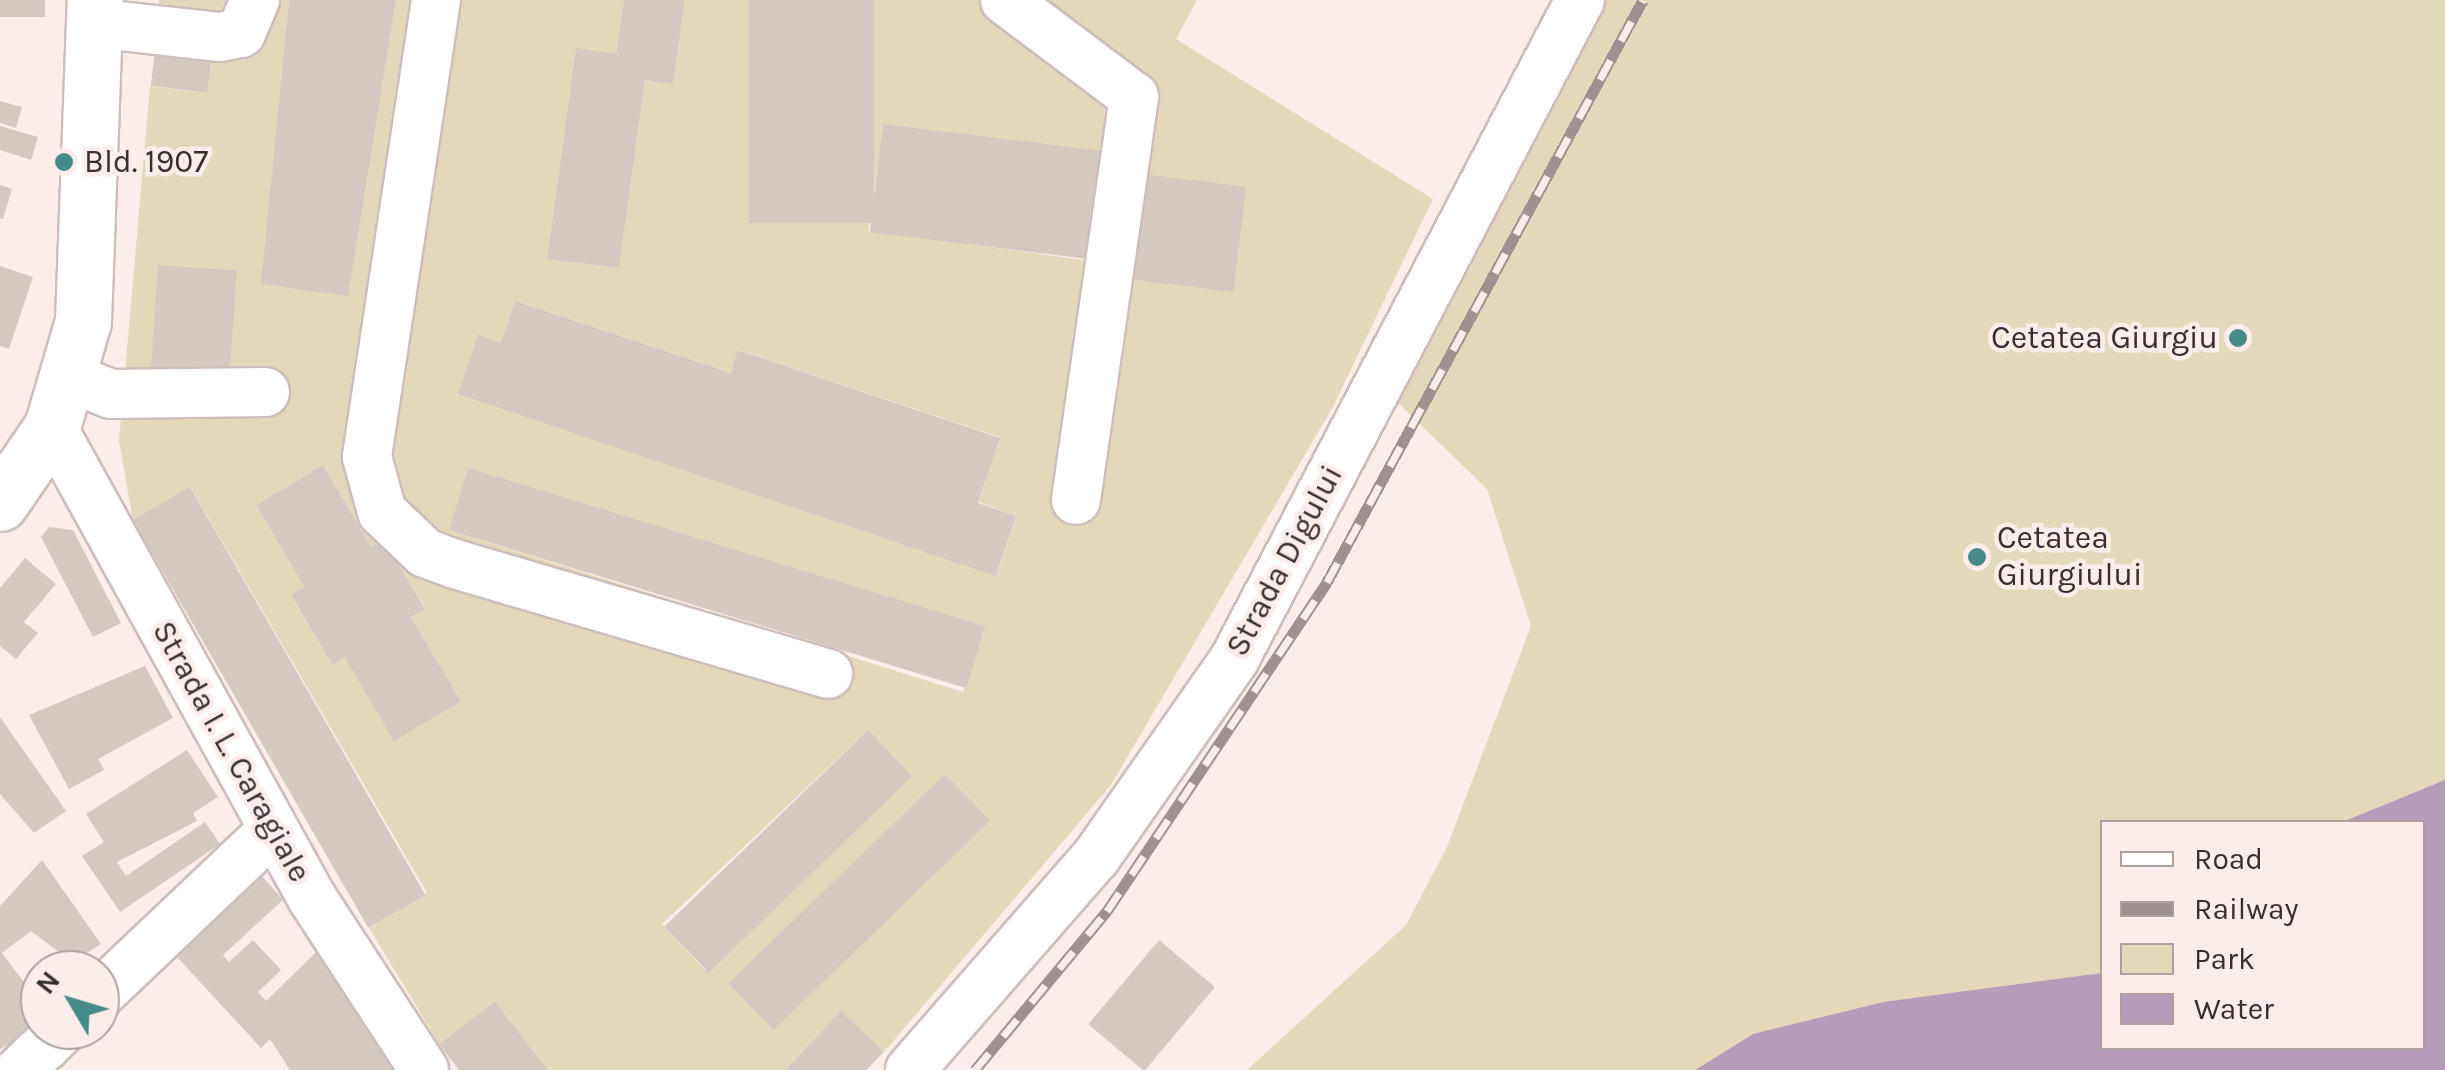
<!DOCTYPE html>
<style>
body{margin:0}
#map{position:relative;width:2445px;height:1070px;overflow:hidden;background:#fcedeb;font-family:Karla,sans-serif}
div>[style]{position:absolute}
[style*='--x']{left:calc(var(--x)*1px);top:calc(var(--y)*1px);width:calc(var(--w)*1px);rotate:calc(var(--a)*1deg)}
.green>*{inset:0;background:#e3d9ba}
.water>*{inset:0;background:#b59db9}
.building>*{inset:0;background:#d4c9c1;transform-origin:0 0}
.roads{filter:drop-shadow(2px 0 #cdbebc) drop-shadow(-2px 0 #cdbebc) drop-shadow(0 2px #cdbebc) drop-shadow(0 -2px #cdbebc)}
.minor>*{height:48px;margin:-24px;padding:0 24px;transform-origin:24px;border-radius:24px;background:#fff}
.major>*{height:55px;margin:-27.5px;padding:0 27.5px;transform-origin:27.5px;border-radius:27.5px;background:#fff}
.rail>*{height:11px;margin-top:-5.5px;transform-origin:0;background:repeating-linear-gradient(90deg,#fcedeb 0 22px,#9d9291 0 44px);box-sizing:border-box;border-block:2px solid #9d9291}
.dots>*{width:28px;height:28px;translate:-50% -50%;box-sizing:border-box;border:5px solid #fcedeb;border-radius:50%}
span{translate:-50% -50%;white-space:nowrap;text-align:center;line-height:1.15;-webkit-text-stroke:9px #fcedeb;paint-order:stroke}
.poi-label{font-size:32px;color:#352f2e}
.left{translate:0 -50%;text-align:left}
.right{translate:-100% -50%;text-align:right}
.street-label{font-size:32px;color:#352f2e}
.legend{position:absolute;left:2100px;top:820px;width:325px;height:230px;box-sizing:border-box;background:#fcedeb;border:2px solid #aca19f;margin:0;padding:12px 18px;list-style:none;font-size:30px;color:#352f2e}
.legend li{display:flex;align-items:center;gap:20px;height:50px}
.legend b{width:50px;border:2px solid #aca19f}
.north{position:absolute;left:20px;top:950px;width:100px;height:100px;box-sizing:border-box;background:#fcedeb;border:2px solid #aca19f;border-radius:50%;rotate:308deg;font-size:28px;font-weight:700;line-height:40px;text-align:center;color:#352f2e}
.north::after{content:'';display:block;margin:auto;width:35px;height:45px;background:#458c88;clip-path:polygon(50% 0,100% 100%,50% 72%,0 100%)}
</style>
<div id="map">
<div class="green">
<div style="clip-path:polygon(evenodd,159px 0,289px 0,262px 284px,347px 295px,396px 0,624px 0,616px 54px,576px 49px,547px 259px,619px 268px,645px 80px,673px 83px,685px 0,1197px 0,1176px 39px,1433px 199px,1333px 407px,1111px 785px,884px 1052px,841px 1012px,785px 1070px,548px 1070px,495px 1001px,439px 1044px,369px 928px,427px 893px,191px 488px,133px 521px,119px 441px,150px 86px,207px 93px,213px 51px,156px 30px,159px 0,884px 124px,1114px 154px,1100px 262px,868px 231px,884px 124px,159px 0,515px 301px,731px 373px,739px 350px,999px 437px,979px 502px,1016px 516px,997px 575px,459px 394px,478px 336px,501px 343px,515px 301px,159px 0,323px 465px,371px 546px,384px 540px,425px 608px,411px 617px,461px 701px,345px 658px,332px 665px,291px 596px,304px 587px,256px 505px,323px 465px,159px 0,449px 530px,983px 630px,984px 631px,963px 692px,449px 530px,159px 0,868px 730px,911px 777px,705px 970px,662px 924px,868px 730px)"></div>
<div style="clip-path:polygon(1607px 0,2445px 0,2445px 780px,2342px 822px,2102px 822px,2102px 973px,2056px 985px,1883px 1002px,1753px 1034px,1695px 1070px,1247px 1070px,1406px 925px,1447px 847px,1531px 626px,1487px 489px,1392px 397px)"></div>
</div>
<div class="water">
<div style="clip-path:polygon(2445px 780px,2445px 1070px,1695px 1070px,1753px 1034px,1883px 1002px,2102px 973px,2102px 1048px,2422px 1048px,2422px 822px,2342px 822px)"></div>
</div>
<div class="building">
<div style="left:0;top:0;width:45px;height:17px"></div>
<div style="clip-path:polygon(289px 0,396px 0,348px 296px,261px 284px)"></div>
<div style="clip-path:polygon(624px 0,685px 0,673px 84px,645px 80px,619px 268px,547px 259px,576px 48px,616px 54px)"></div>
<div style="left:749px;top:0;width:125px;height:223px"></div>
<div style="left:156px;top:43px;width:57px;height:43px;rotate:7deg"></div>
<div style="clip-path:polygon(0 101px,22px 107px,16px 128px,0 123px)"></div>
<div style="left:883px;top:124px;width:234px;height:109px;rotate:7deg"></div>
<div style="clip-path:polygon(0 126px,38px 137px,31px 160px,0 150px)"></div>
<div style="left:1143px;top:174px;width:104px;height:106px;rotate:7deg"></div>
<div style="clip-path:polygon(0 185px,12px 189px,3px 219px,0 219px)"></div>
<div style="left:158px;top:265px;width:79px;height:105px;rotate:4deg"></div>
<div style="clip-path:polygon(0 266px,33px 277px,9px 349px,0 346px)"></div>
<div style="clip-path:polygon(515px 301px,731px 373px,738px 350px,1000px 438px,978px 503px,1016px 516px,996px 576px,458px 394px,478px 335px,501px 343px)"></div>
<div style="clip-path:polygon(323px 465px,371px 546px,384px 539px,425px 609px,411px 617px,461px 701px,394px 741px,345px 658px,332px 665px,291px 595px,304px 587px,256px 505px)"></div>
<div style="left:468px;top:468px;width:541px;height:65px;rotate:17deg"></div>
<div style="left:190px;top:487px;width:471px;height:66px;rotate:60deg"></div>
<div style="clip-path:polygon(49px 527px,73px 530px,121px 623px,93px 637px,41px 537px)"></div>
<div style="clip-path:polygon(25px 558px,56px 584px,24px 622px,38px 633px,16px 659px,0 646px,0 588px)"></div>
<div style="clip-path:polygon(145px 666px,173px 718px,98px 759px,104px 770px,69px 789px,29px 715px)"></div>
<div style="clip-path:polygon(0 717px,66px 811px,34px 833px,0 794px)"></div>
<div style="left:868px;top:730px;width:64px;height:283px;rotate:46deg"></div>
<div style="clip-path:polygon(187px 750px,218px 797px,193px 813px,197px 821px,117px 862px,126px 876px,205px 822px,220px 844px,120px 912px,82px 856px,104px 842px,86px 814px)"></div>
<div style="left:945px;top:774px;width:65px;height:301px;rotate:46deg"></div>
<div style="clip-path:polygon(42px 860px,101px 944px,72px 962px,31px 931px,2px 953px,39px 1002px,40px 1028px,0 1049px,0 906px)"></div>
<div style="clip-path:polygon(261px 875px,283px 900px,223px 955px,229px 962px,253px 940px,281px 970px,258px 992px,266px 1001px,317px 951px,396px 1070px,290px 1070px,270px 1039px,261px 1048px,175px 955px)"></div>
<div style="left:1159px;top:940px;width:73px;height:110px;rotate:40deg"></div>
<div style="clip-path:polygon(495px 1001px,548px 1070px,459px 1070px,439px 1044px)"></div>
<div style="clip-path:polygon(841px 1011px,884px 1052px,866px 1070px,785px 1070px)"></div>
</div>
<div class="roads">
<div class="minor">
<div style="--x:436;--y:0;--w:462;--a:98.6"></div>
<div style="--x:367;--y:457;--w:57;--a:74.7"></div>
<div style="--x:382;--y:512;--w:59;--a:43.6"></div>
<div style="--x:425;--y:553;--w:32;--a:20"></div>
<div style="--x:455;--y:564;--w:389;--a:16.4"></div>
<div style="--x:1005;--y:0;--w:161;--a:36.9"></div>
<div style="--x:1134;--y:97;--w:407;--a:98.2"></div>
<div style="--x:93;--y:23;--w:128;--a:6.3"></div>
<div style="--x:220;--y:37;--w:21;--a:-11"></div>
<div style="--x:241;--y:33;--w:36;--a:-67"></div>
<div style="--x:71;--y:378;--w:43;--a:21.8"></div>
<div style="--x:111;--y:394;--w:154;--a:-0.7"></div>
<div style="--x:52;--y:427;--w:538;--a:61.1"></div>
<div style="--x:312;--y:898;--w:205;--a:56.9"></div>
<div style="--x:100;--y:994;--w:238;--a:-43.5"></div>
<div style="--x:20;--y:1070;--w:58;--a:-43.6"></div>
<div style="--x:910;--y:1070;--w:283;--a:-48.9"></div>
<div style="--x:1096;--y:857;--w:241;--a:-55"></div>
<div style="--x:1234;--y:660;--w:745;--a:-62.33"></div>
</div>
<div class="major">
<div style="--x:0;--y:503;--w:92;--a:-55.6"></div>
<div style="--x:52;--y:427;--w:110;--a:-73.7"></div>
<div style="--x:83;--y:321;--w:321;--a:-87.9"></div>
</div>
</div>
<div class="rail">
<div style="--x:975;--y:1070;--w:207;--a:-50.3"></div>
<div style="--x:1107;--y:911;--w:396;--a:-56.2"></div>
<div style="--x:1327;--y:582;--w:662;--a:-61.5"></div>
</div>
<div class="dots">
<div style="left:64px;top:162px;background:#458c88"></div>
<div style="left:2238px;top:338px;background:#458c88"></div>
<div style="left:1977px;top:557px;background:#458c88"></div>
</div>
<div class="poi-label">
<span class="left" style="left:84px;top:162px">Bld. 1907</span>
<span class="right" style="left:2218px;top:338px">Cetatea Giurgiu</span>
<span class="left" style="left:1997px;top:557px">Cetatea<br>Giurgiului</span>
</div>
<div class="street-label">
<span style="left:1285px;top:561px;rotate:-62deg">Strada Digului</span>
<span style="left:231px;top:752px;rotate:61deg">Strada I. L. Caragiale</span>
</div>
<ul class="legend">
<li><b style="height:12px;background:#fff"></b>Road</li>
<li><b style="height:12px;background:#9d9291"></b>Railway</li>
<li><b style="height:28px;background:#e3d9ba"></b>Park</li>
<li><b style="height:28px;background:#b59db9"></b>Water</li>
</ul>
<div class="north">N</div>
</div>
